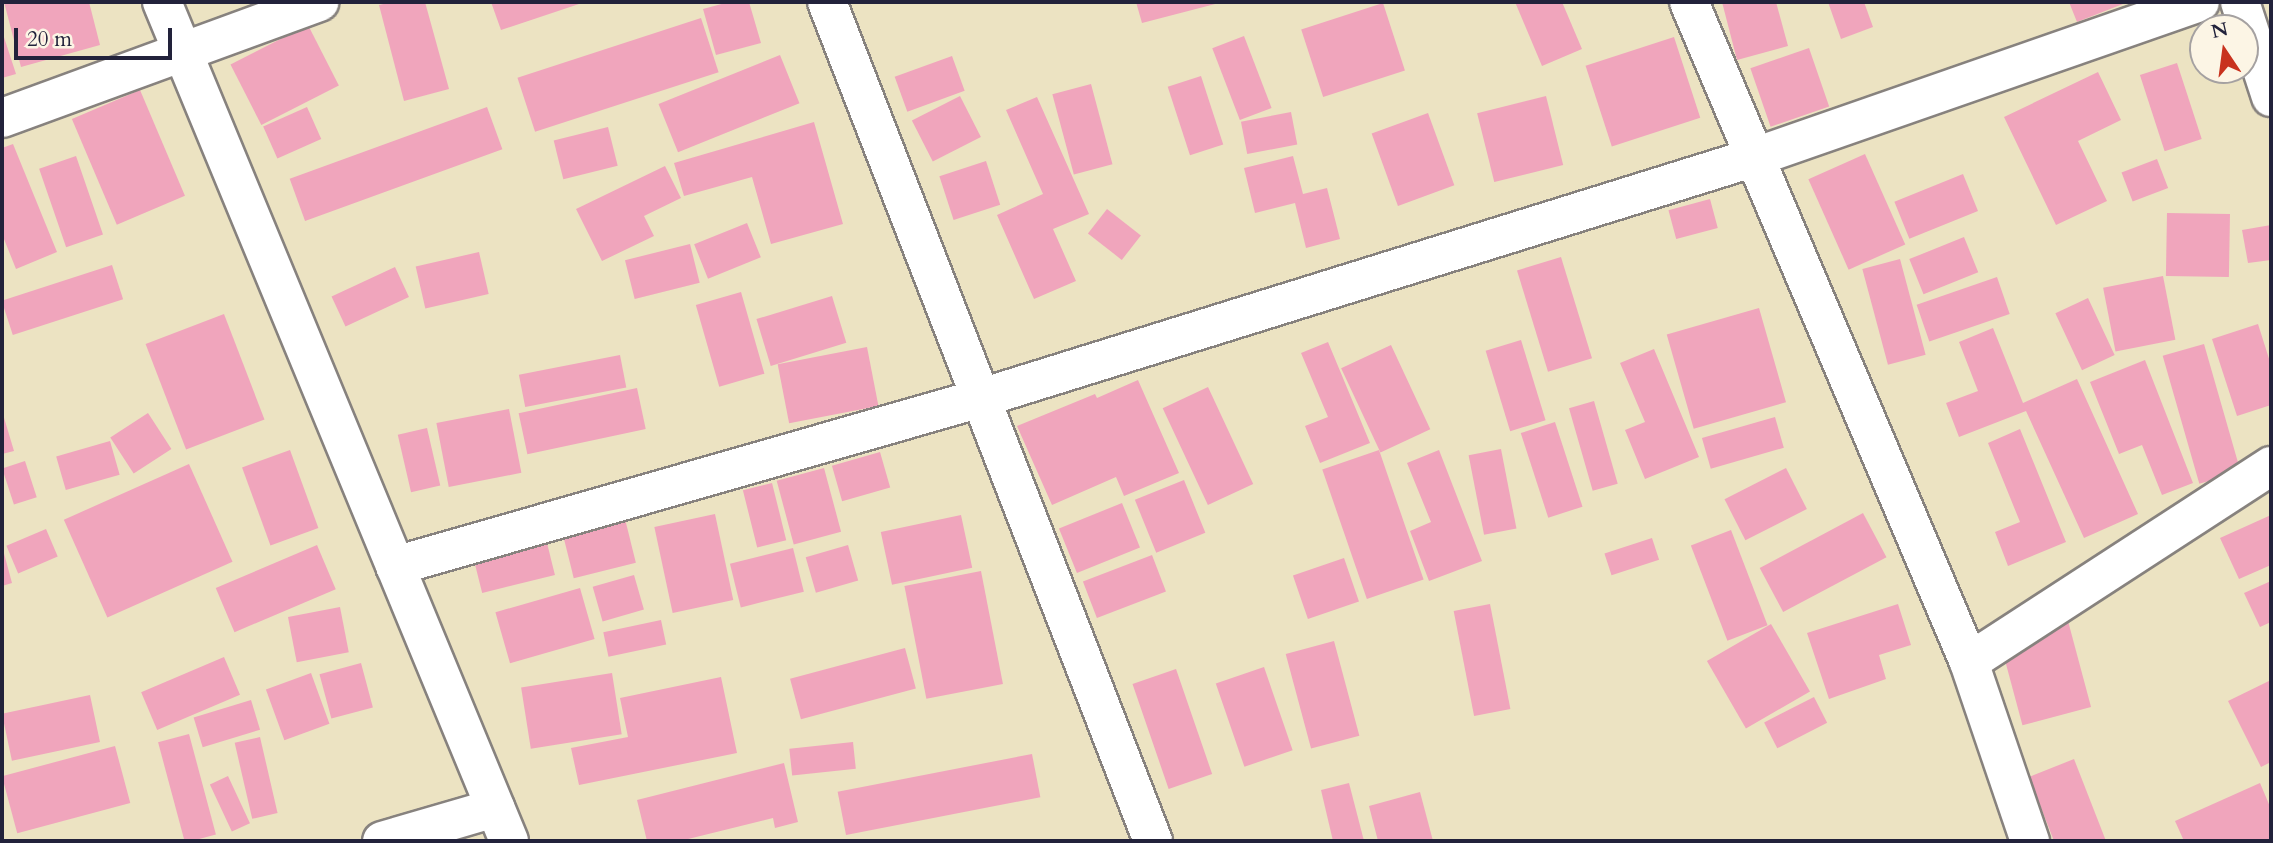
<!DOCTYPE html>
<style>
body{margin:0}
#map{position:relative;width:2273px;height:843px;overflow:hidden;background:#ece3c2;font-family:Cardo,serif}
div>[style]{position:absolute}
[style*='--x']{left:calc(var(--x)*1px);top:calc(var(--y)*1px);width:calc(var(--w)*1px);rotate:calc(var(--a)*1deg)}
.building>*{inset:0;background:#f0a5bc;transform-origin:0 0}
.roads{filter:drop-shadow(2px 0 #87827e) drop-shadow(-2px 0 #87827e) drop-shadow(0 2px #87827e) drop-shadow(0 -2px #87827e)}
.street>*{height:38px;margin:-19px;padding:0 19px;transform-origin:19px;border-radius:19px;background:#fff}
span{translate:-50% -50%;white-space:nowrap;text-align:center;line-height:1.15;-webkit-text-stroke:7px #fcf5e5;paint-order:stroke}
.frame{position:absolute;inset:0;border:4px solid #22223b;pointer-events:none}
.north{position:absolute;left:2189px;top:14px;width:70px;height:70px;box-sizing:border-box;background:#fcf5e5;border:2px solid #a5a1a1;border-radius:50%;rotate:347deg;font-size:19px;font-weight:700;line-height:28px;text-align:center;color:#22223b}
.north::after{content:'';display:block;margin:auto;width:24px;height:32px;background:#c8321e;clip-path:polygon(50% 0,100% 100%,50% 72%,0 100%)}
.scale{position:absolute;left:14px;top:28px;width:158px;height:32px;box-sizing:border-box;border:4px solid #22223b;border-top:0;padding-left:9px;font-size:21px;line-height:24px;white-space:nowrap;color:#22223b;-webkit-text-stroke:5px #fcf5e5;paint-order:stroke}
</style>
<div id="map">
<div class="building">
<div style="clip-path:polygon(4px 2px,89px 2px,100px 45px,21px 67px)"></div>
<div style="clip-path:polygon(392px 2px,425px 2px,449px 89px,404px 101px,379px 5px)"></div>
<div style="clip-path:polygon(491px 2px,585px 2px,501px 30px)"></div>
<div style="clip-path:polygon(729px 2px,749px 2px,761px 43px,716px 55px,703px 9px)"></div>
<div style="clip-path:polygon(1136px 2px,1219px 2px,1219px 3px,1142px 23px)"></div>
<div style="clip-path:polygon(1515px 2px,1562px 2px,1582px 49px,1542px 66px)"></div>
<div style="clip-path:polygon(1722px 2px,1776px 2px,1788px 46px,1737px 60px)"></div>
<div style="clip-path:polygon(1828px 2px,1864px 2px,1873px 27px,1841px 39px)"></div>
<div style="clip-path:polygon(2069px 2px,2128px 2px,2077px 22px)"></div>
<div style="left:1383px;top:3px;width:71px;height:86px;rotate:72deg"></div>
<div style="left:701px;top:18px;width:57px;height:193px;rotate:72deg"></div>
<div style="left:308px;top:25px;width:68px;height:87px;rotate:63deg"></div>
<div style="clip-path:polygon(2px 31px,16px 74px,2px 78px)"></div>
<div style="left:1244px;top:36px;width:77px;height:34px;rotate:69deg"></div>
<div style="left:1674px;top:37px;width:85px;height:93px;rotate:72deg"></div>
<div style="left:1809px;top:48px;width:62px;height:62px;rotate:71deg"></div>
<div style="left:780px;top:55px;width:52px;height:131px;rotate:68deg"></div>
<div style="left:952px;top:56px;width:37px;height:61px;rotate:70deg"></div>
<div style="left:2177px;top:63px;width:80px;height:39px;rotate:72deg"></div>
<div style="clip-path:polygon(2098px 72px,2121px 120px,2078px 141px,2107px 201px,2056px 225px,2004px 117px)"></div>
<div style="left:1201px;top:76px;width:72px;height:35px;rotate:72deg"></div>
<div style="left:1091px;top:84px;width:83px;height:40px;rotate:75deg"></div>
<div style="left:140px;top:90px;width:115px;height:74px;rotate:67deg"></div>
<div style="left:960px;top:96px;width:46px;height:54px;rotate:63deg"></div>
<div style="left:1546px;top:96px;width:71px;height:71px;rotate:76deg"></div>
<div style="clip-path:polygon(1037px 97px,1089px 214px,1053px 229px,1076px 281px,1034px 299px,997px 215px,1043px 194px,1006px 110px)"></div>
<div style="left:307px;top:107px;width:35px;height:48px;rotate:66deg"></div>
<div style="left:487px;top:107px;width:45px;height:210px;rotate:70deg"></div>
<div style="left:1291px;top:112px;width:33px;height:51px;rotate:79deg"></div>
<div style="left:1428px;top:113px;width:77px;height:60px;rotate:70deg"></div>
<div style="clip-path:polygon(814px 122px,843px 224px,771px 244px,752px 177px,684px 196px,674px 163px)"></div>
<div style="left:608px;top:127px;width:40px;height:56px;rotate:76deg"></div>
<div style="clip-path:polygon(13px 144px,57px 252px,16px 269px,2px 234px,2px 148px)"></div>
<div style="left:1865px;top:154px;width:99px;height:62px;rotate:66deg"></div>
<div style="left:76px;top:156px;width:83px;height:39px;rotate:71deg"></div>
<div style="clip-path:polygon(1293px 156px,1303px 194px,1327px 188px,1340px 239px,1306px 248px,1295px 203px,1255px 213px,1244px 168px)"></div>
<div style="left:2157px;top:159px;width:31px;height:38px;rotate:69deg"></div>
<div style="left:986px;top:161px;width:46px;height:49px;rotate:72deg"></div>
<div style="clip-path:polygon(665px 166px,681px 198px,644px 216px,654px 236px,602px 261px,576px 209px)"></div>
<div style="left:1963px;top:174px;width:40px;height:74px;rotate:68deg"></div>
<div style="left:1710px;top:199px;width:30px;height:43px;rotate:75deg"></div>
<div style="left:1107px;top:209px;width:43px;height:31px;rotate:38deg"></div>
<div style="left:2167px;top:213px;width:63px;height:63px;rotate:1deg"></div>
<div style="left:747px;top:223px;width:37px;height:57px;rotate:68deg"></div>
<div style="clip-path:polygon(2271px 225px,2271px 260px,2248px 263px,2242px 230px)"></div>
<div style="left:1964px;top:237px;width:38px;height:59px;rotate:68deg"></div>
<div style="left:690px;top:244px;width:40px;height:67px;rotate:76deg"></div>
<div style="left:479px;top:252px;width:43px;height:65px;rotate:77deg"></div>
<div style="left:1561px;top:257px;width:106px;height:46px;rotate:73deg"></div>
<div style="left:1900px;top:259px;width:99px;height:39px;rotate:75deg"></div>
<div style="left:112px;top:265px;width:36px;height:116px;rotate:72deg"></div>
<div style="left:395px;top:267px;width:33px;height:70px;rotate:65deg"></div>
<div style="left:2163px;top:276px;width:65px;height:61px;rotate:79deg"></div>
<div style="left:1997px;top:277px;width:39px;height:85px;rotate:71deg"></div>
<div style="left:741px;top:292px;width:85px;height:47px;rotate:74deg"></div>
<div style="left:832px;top:296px;width:49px;height:79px;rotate:73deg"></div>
<div style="left:2088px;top:298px;width:63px;height:36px;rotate:65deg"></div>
<div style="left:1759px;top:308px;width:98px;height:96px;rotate:74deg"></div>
<div style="left:224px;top:314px;width:113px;height:84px;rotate:69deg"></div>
<div style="clip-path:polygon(2258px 324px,2271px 365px,2271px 405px,2237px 416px,2212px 339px)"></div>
<div style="clip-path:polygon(1993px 328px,2023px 403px,2077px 379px,2138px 514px,2084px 538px,2026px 411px,1959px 437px,1946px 403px,1978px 391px,1959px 342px)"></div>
<div style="left:1521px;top:340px;width:84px;height:37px;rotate:73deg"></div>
<div style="clip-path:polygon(1328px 342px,1370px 443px,1320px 463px,1305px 426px,1328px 417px,1301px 353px)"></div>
<div style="left:2204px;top:344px;width:133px;height:43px;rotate:74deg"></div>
<div style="left:1391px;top:345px;width:93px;height:55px;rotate:65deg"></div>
<div style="left:867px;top:347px;width:60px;height:91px;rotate:79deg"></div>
<div style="clip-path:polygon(1654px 349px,1699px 457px,1645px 479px,1625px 430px,1645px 422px,1620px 363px)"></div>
<div style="left:620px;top:355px;width:33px;height:103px;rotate:79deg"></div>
<div style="clip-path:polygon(2145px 360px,2193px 483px,2162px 495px,2142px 445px,2119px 454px,2090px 382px)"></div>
<div style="clip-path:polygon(1138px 380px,1179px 473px,1124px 496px,1116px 477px,1052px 505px,1017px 426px,1095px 394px,1097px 398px)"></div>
<div style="left:1208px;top:387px;width:107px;height:50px;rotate:65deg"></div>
<div style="left:637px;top:388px;width:42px;height:121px;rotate:78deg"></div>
<div style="left:1594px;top:401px;width:86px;height:26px;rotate:74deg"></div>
<div style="left:509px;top:409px;width:65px;height:74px;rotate:79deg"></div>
<div style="clip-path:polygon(2px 411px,14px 451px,2px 454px)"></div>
<div style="left:148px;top:413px;width:43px;height:45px;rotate:57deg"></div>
<div style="left:1775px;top:417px;width:32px;height:76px;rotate:74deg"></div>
<div style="left:1555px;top:422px;width:89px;height:36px;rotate:72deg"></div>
<div style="left:427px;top:428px;width:59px;height:30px;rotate:77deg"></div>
<div style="clip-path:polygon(2020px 429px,2066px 542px,2008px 566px,1995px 532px,2020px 522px,1988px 443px)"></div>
<div style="left:110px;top:441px;width:35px;height:56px;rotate:74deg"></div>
<div style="left:1501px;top:449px;width:81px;height:33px;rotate:79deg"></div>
<div style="left:290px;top:450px;width:83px;height:51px;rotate:70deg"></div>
<div style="left:1379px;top:450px;width:137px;height:60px;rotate:71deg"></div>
<div style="clip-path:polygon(1439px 450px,1482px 561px,1429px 581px,1410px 531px,1431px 522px,1407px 463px)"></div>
<div style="left:880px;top:452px;width:37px;height:50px;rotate:74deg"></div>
<div style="left:25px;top:461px;width:38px;height:24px;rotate:72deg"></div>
<div style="left:189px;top:464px;width:107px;height:137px;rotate:66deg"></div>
<div style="left:824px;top:468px;width:66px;height:49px;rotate:75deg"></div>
<div style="left:1786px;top:468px;width:46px;height:69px;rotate:63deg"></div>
<div style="left:1184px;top:480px;width:57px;height:53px;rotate:68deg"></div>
<div style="left:772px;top:483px;width:59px;height:30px;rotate:76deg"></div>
<div style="left:1122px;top:503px;width:48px;height:68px;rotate:68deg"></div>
<div style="left:1863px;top:513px;width:50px;height:117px;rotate:62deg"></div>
<div style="left:715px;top:514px;width:88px;height:62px;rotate:78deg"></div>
<div style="left:961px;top:515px;width:54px;height:82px;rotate:78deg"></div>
<div style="clip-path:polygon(2271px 515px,2271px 565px,2239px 579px,2220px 538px)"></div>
<div style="left:625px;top:519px;width:45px;height:64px;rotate:76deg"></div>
<div style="left:46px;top:529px;width:30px;height:43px;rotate:67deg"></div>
<div style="left:1731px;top:530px;width:102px;height:43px;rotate:69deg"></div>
<div style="left:1652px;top:538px;width:23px;height:50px;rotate:72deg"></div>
<div style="left:546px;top:539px;width:37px;height:75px;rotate:76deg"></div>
<div style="left:317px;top:545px;width:48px;height:110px;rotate:67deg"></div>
<div style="left:848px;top:545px;width:37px;height:44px;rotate:74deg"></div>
<div style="clip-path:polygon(2px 546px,12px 583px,2px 586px)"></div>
<div style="left:793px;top:548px;width:45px;height:65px;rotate:76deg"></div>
<div style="left:1152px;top:555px;width:39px;height:74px;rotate:69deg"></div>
<div style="left:1344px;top:558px;width:46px;height:54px;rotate:71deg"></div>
<div style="left:981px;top:571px;width:115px;height:78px;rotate:79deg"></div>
<div style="left:634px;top:575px;width:36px;height:43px;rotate:74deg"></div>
<div style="clip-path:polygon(2271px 581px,2271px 622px,2260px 627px,2244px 593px)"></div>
<div style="left:580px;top:588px;width:53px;height:88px;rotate:74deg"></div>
<div style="left:1490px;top:604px;width:107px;height:37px;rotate:79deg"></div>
<div style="clip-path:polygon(1898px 604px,1911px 645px,1879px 655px,1886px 679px,1829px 699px,1807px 633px)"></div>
<div style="left:340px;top:607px;width:46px;height:53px;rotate:79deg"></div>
<div style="left:661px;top:620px;width:25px;height:59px;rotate:78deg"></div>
<div style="left:2068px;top:621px;width:89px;height:71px;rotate:75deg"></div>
<div style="left:1771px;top:624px;width:78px;height:74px;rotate:60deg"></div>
<div style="left:1334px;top:641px;width:98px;height:50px;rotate:75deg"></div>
<div style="left:905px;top:648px;width:42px;height:119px;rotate:75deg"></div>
<div style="left:224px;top:657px;width:41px;height:90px;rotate:67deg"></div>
<div style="left:361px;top:663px;width:46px;height:43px;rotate:75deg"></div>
<div style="left:1264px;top:667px;width:88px;height:51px;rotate:71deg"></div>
<div style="left:1176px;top:669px;width:111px;height:46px;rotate:71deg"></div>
<div style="left:311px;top:673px;width:54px;height:48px;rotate:70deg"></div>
<div style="left:612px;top:673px;width:62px;height:92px;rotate:81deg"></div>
<div style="clip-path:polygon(721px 677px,737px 753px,579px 785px,571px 748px,628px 737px,620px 698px)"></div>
<div style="clip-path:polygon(2271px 680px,2271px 762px,2261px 767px,2228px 701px)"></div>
<div style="left:90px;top:695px;width:48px;height:90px;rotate:78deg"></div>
<div style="left:1814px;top:697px;width:29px;height:56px;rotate:63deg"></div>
<div style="left:251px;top:700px;width:31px;height:60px;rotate:73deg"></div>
<div style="left:189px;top:734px;width:104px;height:32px;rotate:75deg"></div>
<div style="left:260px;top:737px;width:78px;height:26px;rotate:77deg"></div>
<div style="left:853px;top:742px;width:27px;height:64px;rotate:84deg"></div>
<div style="left:115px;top:746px;width:59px;height:117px;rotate:75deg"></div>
<div style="left:1032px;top:754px;width:44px;height:198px;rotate:79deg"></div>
<div style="clip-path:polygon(2074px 759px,2106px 841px,2054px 841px,2029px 777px)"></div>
<div style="clip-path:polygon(784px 763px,798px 822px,775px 828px,773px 818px,680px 841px,647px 841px,637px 800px)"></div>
<div style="left:228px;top:776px;width:52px;height:20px;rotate:65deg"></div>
<div style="clip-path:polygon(1349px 783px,1364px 841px,1333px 841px,1321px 790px)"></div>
<div style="clip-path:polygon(2260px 783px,2271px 809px,2271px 841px,2184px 841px,2175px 821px)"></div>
<div style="clip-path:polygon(1420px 792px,1433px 841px,1378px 841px,1369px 806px)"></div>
</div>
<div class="roads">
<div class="street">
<div style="--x:162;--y:2;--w:908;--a:67.53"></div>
<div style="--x:827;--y:2;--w:900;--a:68.77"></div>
<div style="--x:1689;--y:2;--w:717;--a:67.01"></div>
<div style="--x:1969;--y:662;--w:189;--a:71.2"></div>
<div style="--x:2240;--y:2;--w:100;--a:71.9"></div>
<div style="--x:2;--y:118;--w:338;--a:-20.1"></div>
<div style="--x:395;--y:566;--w:610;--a:-16"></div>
<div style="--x:981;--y:398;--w:811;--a:-17.29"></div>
<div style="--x:1755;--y:157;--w:471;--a:-19.2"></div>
<div style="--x:1969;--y:662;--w:360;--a:-33"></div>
<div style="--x:382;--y:841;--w:118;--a:-16.3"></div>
</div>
</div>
<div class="frame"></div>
<div class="north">N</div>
<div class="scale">20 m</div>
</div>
